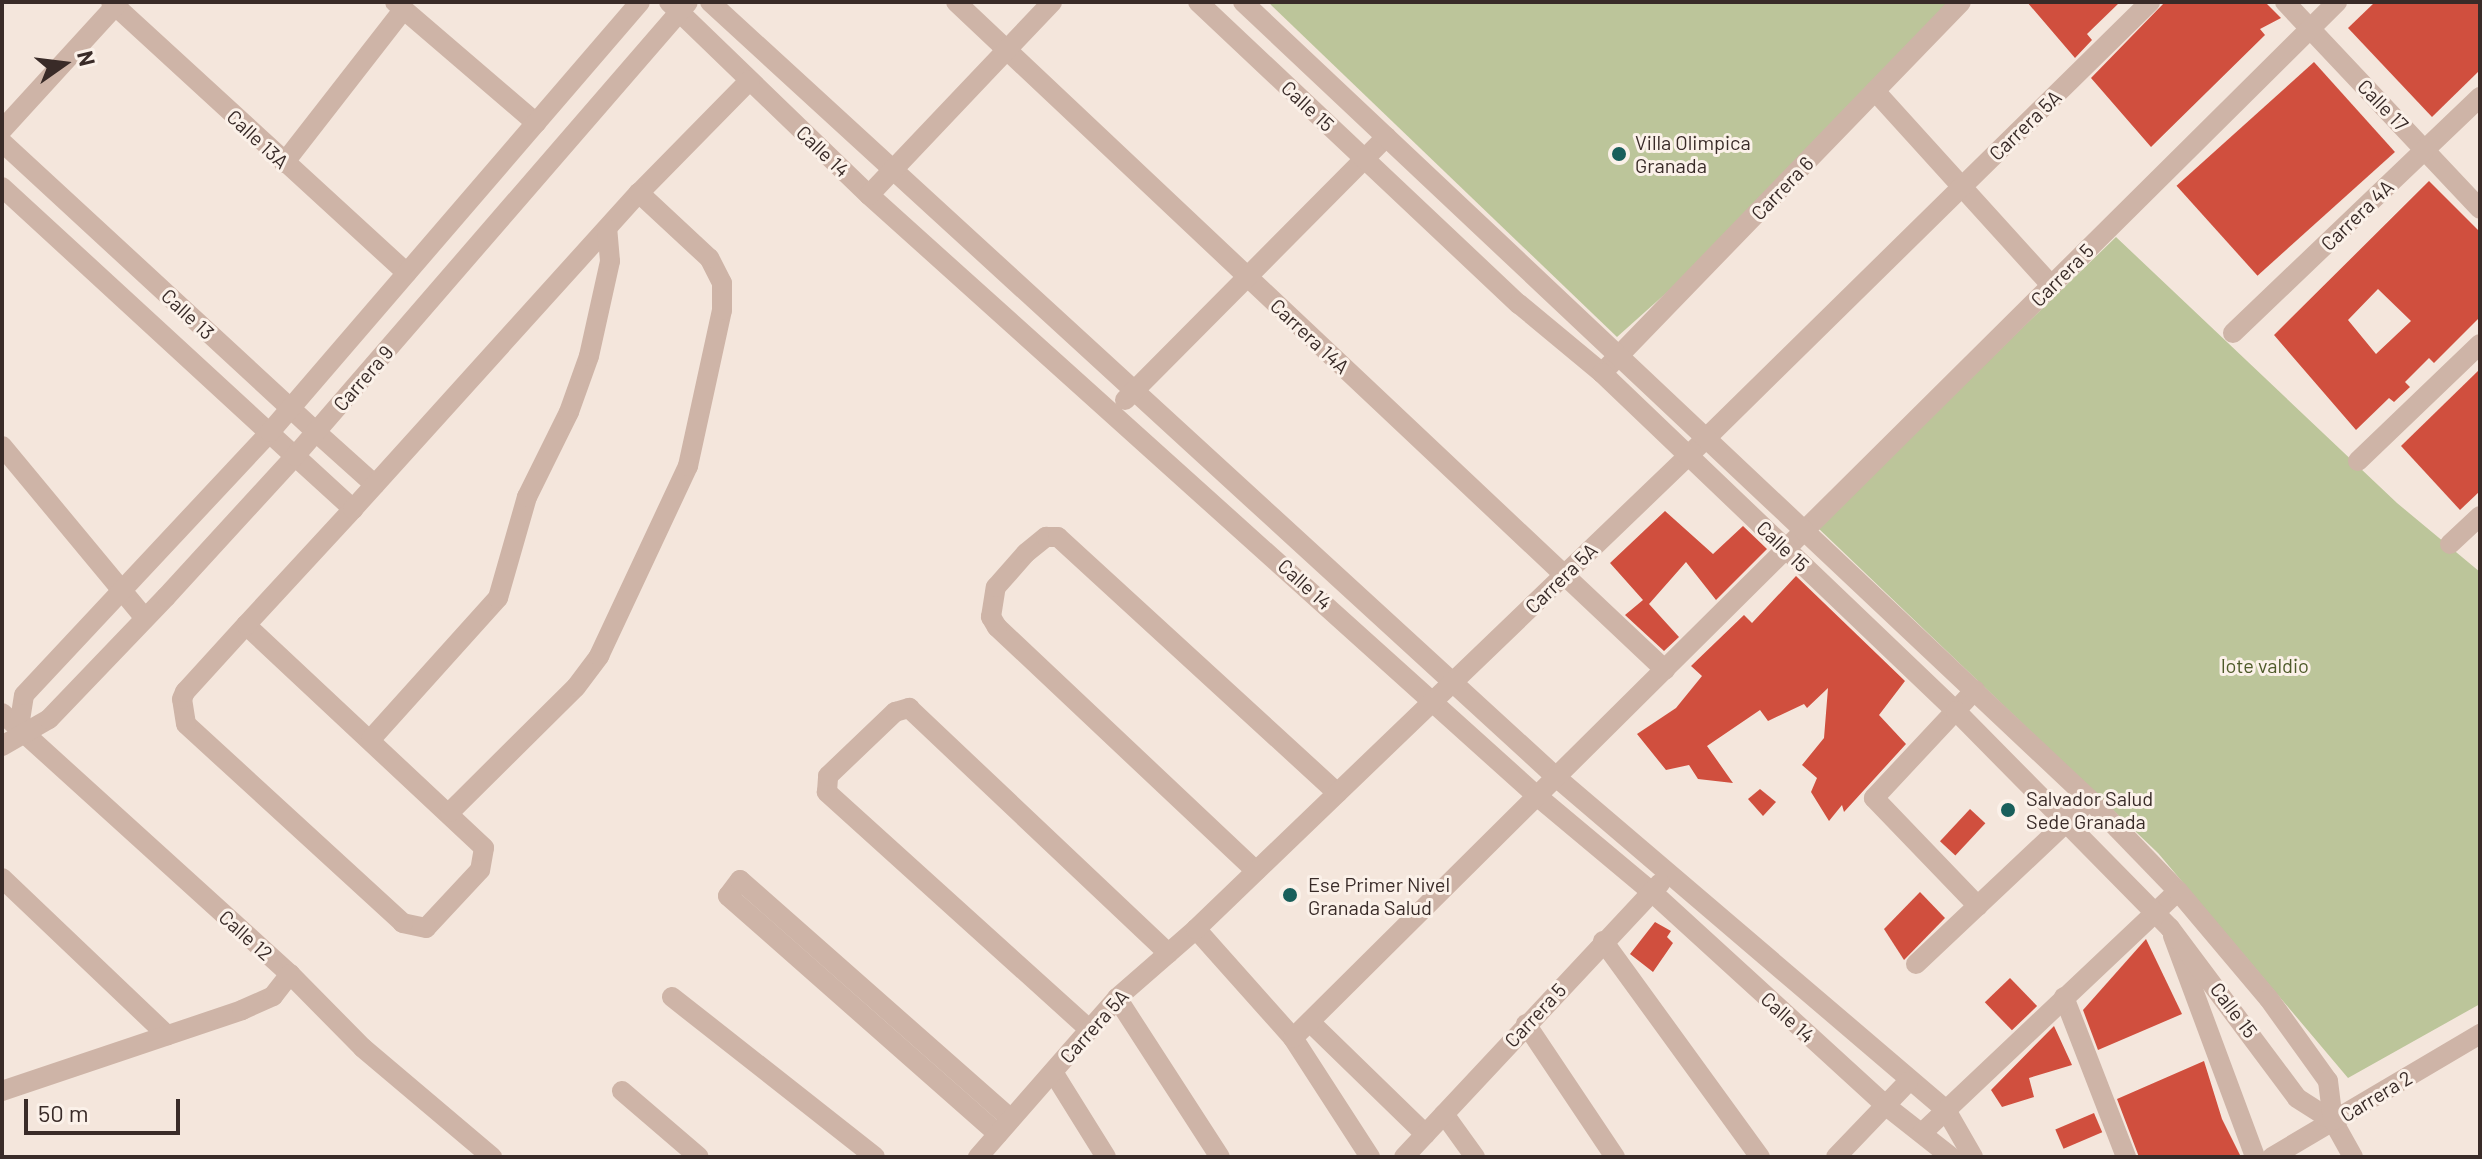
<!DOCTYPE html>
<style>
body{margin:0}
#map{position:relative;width:2482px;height:1159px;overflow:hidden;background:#f4e6dc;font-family:Barlow,sans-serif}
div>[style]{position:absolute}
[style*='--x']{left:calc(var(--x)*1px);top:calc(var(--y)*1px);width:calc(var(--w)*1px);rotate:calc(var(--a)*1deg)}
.green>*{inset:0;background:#bcc59a}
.building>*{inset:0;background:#d04f3e;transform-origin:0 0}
.minor>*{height:20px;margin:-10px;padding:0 10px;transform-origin:10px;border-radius:10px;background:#ceb4a7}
.tertiary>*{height:20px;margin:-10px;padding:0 10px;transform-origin:10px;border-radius:10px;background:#ceb4a7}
.dots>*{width:22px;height:22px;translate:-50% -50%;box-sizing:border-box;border:4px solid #fbf1e9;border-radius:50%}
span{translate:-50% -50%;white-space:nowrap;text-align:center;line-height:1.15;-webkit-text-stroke:6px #fbf1e9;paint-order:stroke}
.street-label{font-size:20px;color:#392b28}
.poi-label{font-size:20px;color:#392b28}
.left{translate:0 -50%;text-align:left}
.park-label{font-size:20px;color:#4e5a29}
.frame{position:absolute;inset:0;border:4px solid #392b28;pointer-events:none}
.north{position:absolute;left:24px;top:24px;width:80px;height:80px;-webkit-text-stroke:6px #fbf1e9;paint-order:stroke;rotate:76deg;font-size:22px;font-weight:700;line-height:32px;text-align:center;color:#392b28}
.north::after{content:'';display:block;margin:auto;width:28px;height:36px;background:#392b28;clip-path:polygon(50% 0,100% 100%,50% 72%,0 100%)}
.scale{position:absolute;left:24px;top:1099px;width:156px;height:36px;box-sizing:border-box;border:4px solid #392b28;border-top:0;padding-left:10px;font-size:24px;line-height:28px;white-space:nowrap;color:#392b28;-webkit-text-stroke:6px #fbf1e9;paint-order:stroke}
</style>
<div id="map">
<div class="green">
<div style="clip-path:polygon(1268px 2px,1960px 2px,1750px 218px,1617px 337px)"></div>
<div style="clip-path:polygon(2116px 237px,2397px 503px,2480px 572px,2480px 1004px,2348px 1078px,2158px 853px,1817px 527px)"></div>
</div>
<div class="building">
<div style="clip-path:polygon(2027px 2px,2120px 2px,2087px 34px,2092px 40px,2075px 58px)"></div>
<div style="clip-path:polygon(2165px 2px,2265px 2px,2281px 18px,2260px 29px,2265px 35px,2151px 147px,2091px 78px)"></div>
<div style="clip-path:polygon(2375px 2px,2480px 2px,2480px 70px,2432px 117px,2348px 28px)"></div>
<div style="left:2314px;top:62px;width:121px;height:185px;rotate:48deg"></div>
<div style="clip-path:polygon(evenodd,2429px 181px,2480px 232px,2480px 317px,2434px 363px,2429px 358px,2405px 382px,2410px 387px,2394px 402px,2389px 398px,2356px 430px,2274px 335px,2429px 181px,2378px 289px,2411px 321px,2376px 354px,2348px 320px,2378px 289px)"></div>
<div style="clip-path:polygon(2480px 369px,2480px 491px,2460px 510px,2401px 446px)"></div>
<div style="clip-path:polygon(1665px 511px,1713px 554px,1743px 526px,1767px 549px,1716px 600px,1686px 562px,1649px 604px,1679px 637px,1664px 651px,1625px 615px,1643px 600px,1610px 563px)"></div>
<div style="clip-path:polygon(1796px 576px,1905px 681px,1879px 715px,1906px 744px,1844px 812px,1842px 805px,1829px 821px,1811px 792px,1817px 778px,1802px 765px,1824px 738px,1828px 688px,1807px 708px,1804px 704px,1768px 721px,1760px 710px,1707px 746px,1733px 783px,1698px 779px,1689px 765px,1666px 770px,1637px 734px,1676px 708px,1702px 676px,1691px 666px,1744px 615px,1752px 623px)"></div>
<div style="clip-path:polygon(1760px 789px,1776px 802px,1763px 816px,1748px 799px)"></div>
<div style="left:1970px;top:809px;width:21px;height:44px;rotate:43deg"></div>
<div style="clip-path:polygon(1920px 892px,1945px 918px,1904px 960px,1884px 929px)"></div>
<div style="clip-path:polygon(1655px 922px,1671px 931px,1667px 937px,1673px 943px,1653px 972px,1630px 954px)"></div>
<div style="clip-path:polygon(2146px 939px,2182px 1014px,2098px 1050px,2083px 1010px)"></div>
<div style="left:2010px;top:978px;width:39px;height:35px;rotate:46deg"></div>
<div style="clip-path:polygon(2054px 1026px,2072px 1065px,2029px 1078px,2034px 1097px,2002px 1107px,1991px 1090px)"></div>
<div style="clip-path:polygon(2204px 1061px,2222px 1119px,2241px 1157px,2139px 1157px,2117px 1099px)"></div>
<div style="left:2094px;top:1113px;width:21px;height:42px;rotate:67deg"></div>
</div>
<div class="minor">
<div style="--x:111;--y:2;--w:401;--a:42.5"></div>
<div style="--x:395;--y:2;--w:186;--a:40.6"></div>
<div style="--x:669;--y:2;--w:278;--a:44"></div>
<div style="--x:869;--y:195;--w:899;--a:41.98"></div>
<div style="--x:1537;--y:796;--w:150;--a:39.9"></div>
<div style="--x:1652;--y:892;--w:316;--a:42.4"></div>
<div style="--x:1885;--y:1105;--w:84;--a:38.2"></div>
<div style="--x:710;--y:2;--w:1147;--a:42.49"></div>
<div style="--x:1556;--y:777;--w:513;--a:40.49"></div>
<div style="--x:1946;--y:1110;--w:54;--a:60.1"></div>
<div style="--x:956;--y:2;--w:974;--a:43.29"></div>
<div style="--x:2285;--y:2;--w:284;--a:46.7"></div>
<div style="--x:1875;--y:91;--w:262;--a:47.8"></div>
<div style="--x:2;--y:130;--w:173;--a:-47.6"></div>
<div style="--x:284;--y:163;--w:194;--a:-52.1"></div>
<div style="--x:869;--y:195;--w:266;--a:-46.5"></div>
<div style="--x:2233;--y:333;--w:342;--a:-43.7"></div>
<div style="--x:1602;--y:373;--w:516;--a:-45.94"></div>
<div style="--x:1125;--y:400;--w:371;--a:-45.2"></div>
<div style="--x:316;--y:432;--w:79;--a:41.9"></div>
<div style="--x:2;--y:446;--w:224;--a:50.3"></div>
<div style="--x:295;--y:456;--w:79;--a:42.4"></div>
<div style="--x:2358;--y:461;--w:169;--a:-43.8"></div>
<div style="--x:2450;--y:544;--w:41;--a:-43"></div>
<div style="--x:246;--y:625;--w:326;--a:43.1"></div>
<div style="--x:484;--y:848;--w:22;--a:100"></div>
<div style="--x:480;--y:870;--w:79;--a:133"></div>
<div style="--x:426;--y:928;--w:24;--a:-168"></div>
<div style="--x:403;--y:923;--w:294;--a:-137.5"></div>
<div style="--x:186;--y:724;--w:25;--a:-99"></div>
<div style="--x:182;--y:699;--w:8;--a:-67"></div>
<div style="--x:185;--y:692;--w:91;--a:-47.7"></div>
<div style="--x:246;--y:625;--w:158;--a:-47.3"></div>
<div style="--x:353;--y:509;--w:426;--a:-47.9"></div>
<div style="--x:639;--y:193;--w:158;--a:-45.5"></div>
<div style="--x:1975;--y:690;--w:148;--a:133.1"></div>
<div style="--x:1874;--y:798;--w:150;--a:46.1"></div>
<div style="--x:2;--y:713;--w:389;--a:42.2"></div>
<div style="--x:290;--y:974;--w:104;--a:45.4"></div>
<div style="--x:363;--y:1048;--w:169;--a:40.2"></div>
<div style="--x:371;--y:739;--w:190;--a:-48"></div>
<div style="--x:498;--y:598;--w:105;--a:-74"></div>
<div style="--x:527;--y:497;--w:95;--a:-63.7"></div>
<div style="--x:569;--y:412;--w:59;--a:-70.3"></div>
<div style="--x:589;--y:356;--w:97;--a:-77.5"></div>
<div style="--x:610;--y:261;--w:32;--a:-95"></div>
<div style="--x:450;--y:812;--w:177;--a:-44.8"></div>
<div style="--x:576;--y:687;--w:39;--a:-53"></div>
<div style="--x:599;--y:656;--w:210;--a:-64.9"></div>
<div style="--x:688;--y:466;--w:160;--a:-77.7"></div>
<div style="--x:722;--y:310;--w:27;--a:-90"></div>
<div style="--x:722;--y:283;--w:28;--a:-117"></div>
<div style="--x:709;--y:258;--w:96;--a:-137.1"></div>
<div style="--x:1256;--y:871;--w:356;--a:-136.7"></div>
<div style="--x:997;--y:627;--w:12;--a:-121"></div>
<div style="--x:991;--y:617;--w:30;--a:-81"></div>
<div style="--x:996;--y:587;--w:45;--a:-48.6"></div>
<div style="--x:1026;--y:553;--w:26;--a:-39"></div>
<div style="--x:1046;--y:537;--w:12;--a:0"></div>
<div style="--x:1058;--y:537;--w:379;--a:42.5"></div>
<div style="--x:2;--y:878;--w:228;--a:43.6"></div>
<div style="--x:1196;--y:929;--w:146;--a:48.3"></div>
<div style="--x:1293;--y:1038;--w:142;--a:57.1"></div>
<div style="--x:2173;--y:936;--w:236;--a:69.6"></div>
<div style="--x:1603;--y:941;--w:267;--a:54"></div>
<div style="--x:1916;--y:964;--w:239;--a:-43.3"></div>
<div style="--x:672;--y:997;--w:258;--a:38.2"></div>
<div style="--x:2064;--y:997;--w:172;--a:68.8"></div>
<div style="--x:1117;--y:998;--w:189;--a:57.1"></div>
<div style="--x:1310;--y:1022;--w:161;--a:44.2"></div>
<div style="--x:1526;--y:1024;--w:160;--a:56.2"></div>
<div style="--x:1090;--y:1030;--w:355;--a:-137.9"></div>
<div style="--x:827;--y:792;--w:16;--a:-86"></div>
<div style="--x:828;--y:776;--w:93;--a:-43.7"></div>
<div style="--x:895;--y:712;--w:15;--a:-16"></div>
<div style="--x:909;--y:708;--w:357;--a:43.4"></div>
<div style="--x:1293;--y:1038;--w:1471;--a:-44.78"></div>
<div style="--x:1053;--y:1072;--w:100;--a:58.1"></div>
<div style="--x:2;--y:1091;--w:253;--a:-18.6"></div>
<div style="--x:242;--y:1010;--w:34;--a:-24"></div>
<div style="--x:273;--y:996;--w:28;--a:-52"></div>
<div style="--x:622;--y:1091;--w:101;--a:40.6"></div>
<div style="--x:1444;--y:1114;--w:53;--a:54.2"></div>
<div style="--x:2333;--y:1121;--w:41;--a:60.9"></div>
<div style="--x:1922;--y:1133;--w:352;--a:-43.4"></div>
<div style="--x:998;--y:1134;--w:360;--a:-138.6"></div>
<div style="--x:728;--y:896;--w:20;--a:-53"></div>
<div style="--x:740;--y:880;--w:361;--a:41.4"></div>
<div style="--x:978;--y:1157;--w:211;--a:-48.8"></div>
<div style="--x:1117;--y:998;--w:105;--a:-41.1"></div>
<div style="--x:1196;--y:929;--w:682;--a:-43.87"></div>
<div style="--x:1688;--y:456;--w:648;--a:-44.5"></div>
<div style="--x:1404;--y:1157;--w:375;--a:-46.9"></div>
<div style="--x:1836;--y:1157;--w:104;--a:-46.2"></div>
<div style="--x:2272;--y:1157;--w:242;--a:-30.6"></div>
</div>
<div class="tertiary">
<div style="--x:1198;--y:2;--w:441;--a:43.3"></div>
<div style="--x:1519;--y:304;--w:108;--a:39.7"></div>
<div style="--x:1602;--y:373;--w:489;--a:43.7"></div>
<div style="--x:1956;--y:711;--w:305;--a:45.4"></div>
<div style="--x:2170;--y:928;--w:212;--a:53.2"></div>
<div style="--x:2297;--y:1098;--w:43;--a:32.6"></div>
<div style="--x:1243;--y:2;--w:1164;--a:43.29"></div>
<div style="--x:2090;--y:800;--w:127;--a:46"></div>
<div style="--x:2178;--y:891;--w:141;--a:49.9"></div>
<div style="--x:2269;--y:999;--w:101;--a:54.3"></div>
<div style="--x:2328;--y:1081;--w:40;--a:82.9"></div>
<div style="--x:2;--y:142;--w:427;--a:42.7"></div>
<div style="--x:2;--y:187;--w:398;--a:42.6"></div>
<div style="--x:18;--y:733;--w:38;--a:-81"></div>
<div style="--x:24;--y:695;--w:360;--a:-46.9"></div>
<div style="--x:270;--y:432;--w:567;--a:-49.29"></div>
<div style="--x:2;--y:746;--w:54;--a:-29.9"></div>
<div style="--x:49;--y:719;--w:169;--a:-46.2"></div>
<div style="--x:166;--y:597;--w:191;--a:-47.5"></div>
<div style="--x:295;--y:456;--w:600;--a:-49.12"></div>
</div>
<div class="dots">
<div style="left:1619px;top:154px;background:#195f5b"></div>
<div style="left:2008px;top:810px;background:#195f5b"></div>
<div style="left:1290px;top:895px;background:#195f5b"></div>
</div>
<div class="street-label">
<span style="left:2383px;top:105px;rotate:46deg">Calle 17</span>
<span style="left:1308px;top:106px;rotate:43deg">Calle 15</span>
<span style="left:2025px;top:125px;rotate:-44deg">Carrera 5A</span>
<span style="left:258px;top:139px;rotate:43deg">Calle 13A</span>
<span style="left:823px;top:151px;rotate:44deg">Calle 14</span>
<span style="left:1782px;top:188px;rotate:-46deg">Carrera 6</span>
<span style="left:2357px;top:215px;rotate:-44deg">Carrera 4A</span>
<span style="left:2062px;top:275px;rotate:-45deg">Carrera 5</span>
<span style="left:188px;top:314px;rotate:43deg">Calle 13</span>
<span style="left:1310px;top:336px;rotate:43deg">Carrera 14A</span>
<span style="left:363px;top:378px;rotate:-49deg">Carrera 9</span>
<span style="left:1783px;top:546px;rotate:44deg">Calle 15</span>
<span style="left:1561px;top:578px;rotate:-44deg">Carrera 5A</span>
<span style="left:1305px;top:584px;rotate:42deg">Calle 14</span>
<span style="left:246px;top:935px;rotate:42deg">Calle 12</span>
<span style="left:2234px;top:1010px;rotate:53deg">Calle 15</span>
<span style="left:1535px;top:1015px;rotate:-47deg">Carrera 5</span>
<span style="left:1788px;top:1017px;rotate:42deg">Calle 14</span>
<span style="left:1094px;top:1026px;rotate:-48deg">Carrera 5A</span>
<span style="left:2376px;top:1096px;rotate:-31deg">Carrera 2</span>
</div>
<div class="poi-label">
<span class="left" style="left:1635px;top:154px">Villa Olimpica<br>Granada</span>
<span class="left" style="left:2026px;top:810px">Salvador Salud<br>Sede Granada</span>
<span class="left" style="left:1308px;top:896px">Ese Primer Nivel<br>Granada Salud</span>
</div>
<div class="park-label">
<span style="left:2265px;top:665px">lote valdio</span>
</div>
<div class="frame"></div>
<div class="north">N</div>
<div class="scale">50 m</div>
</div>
